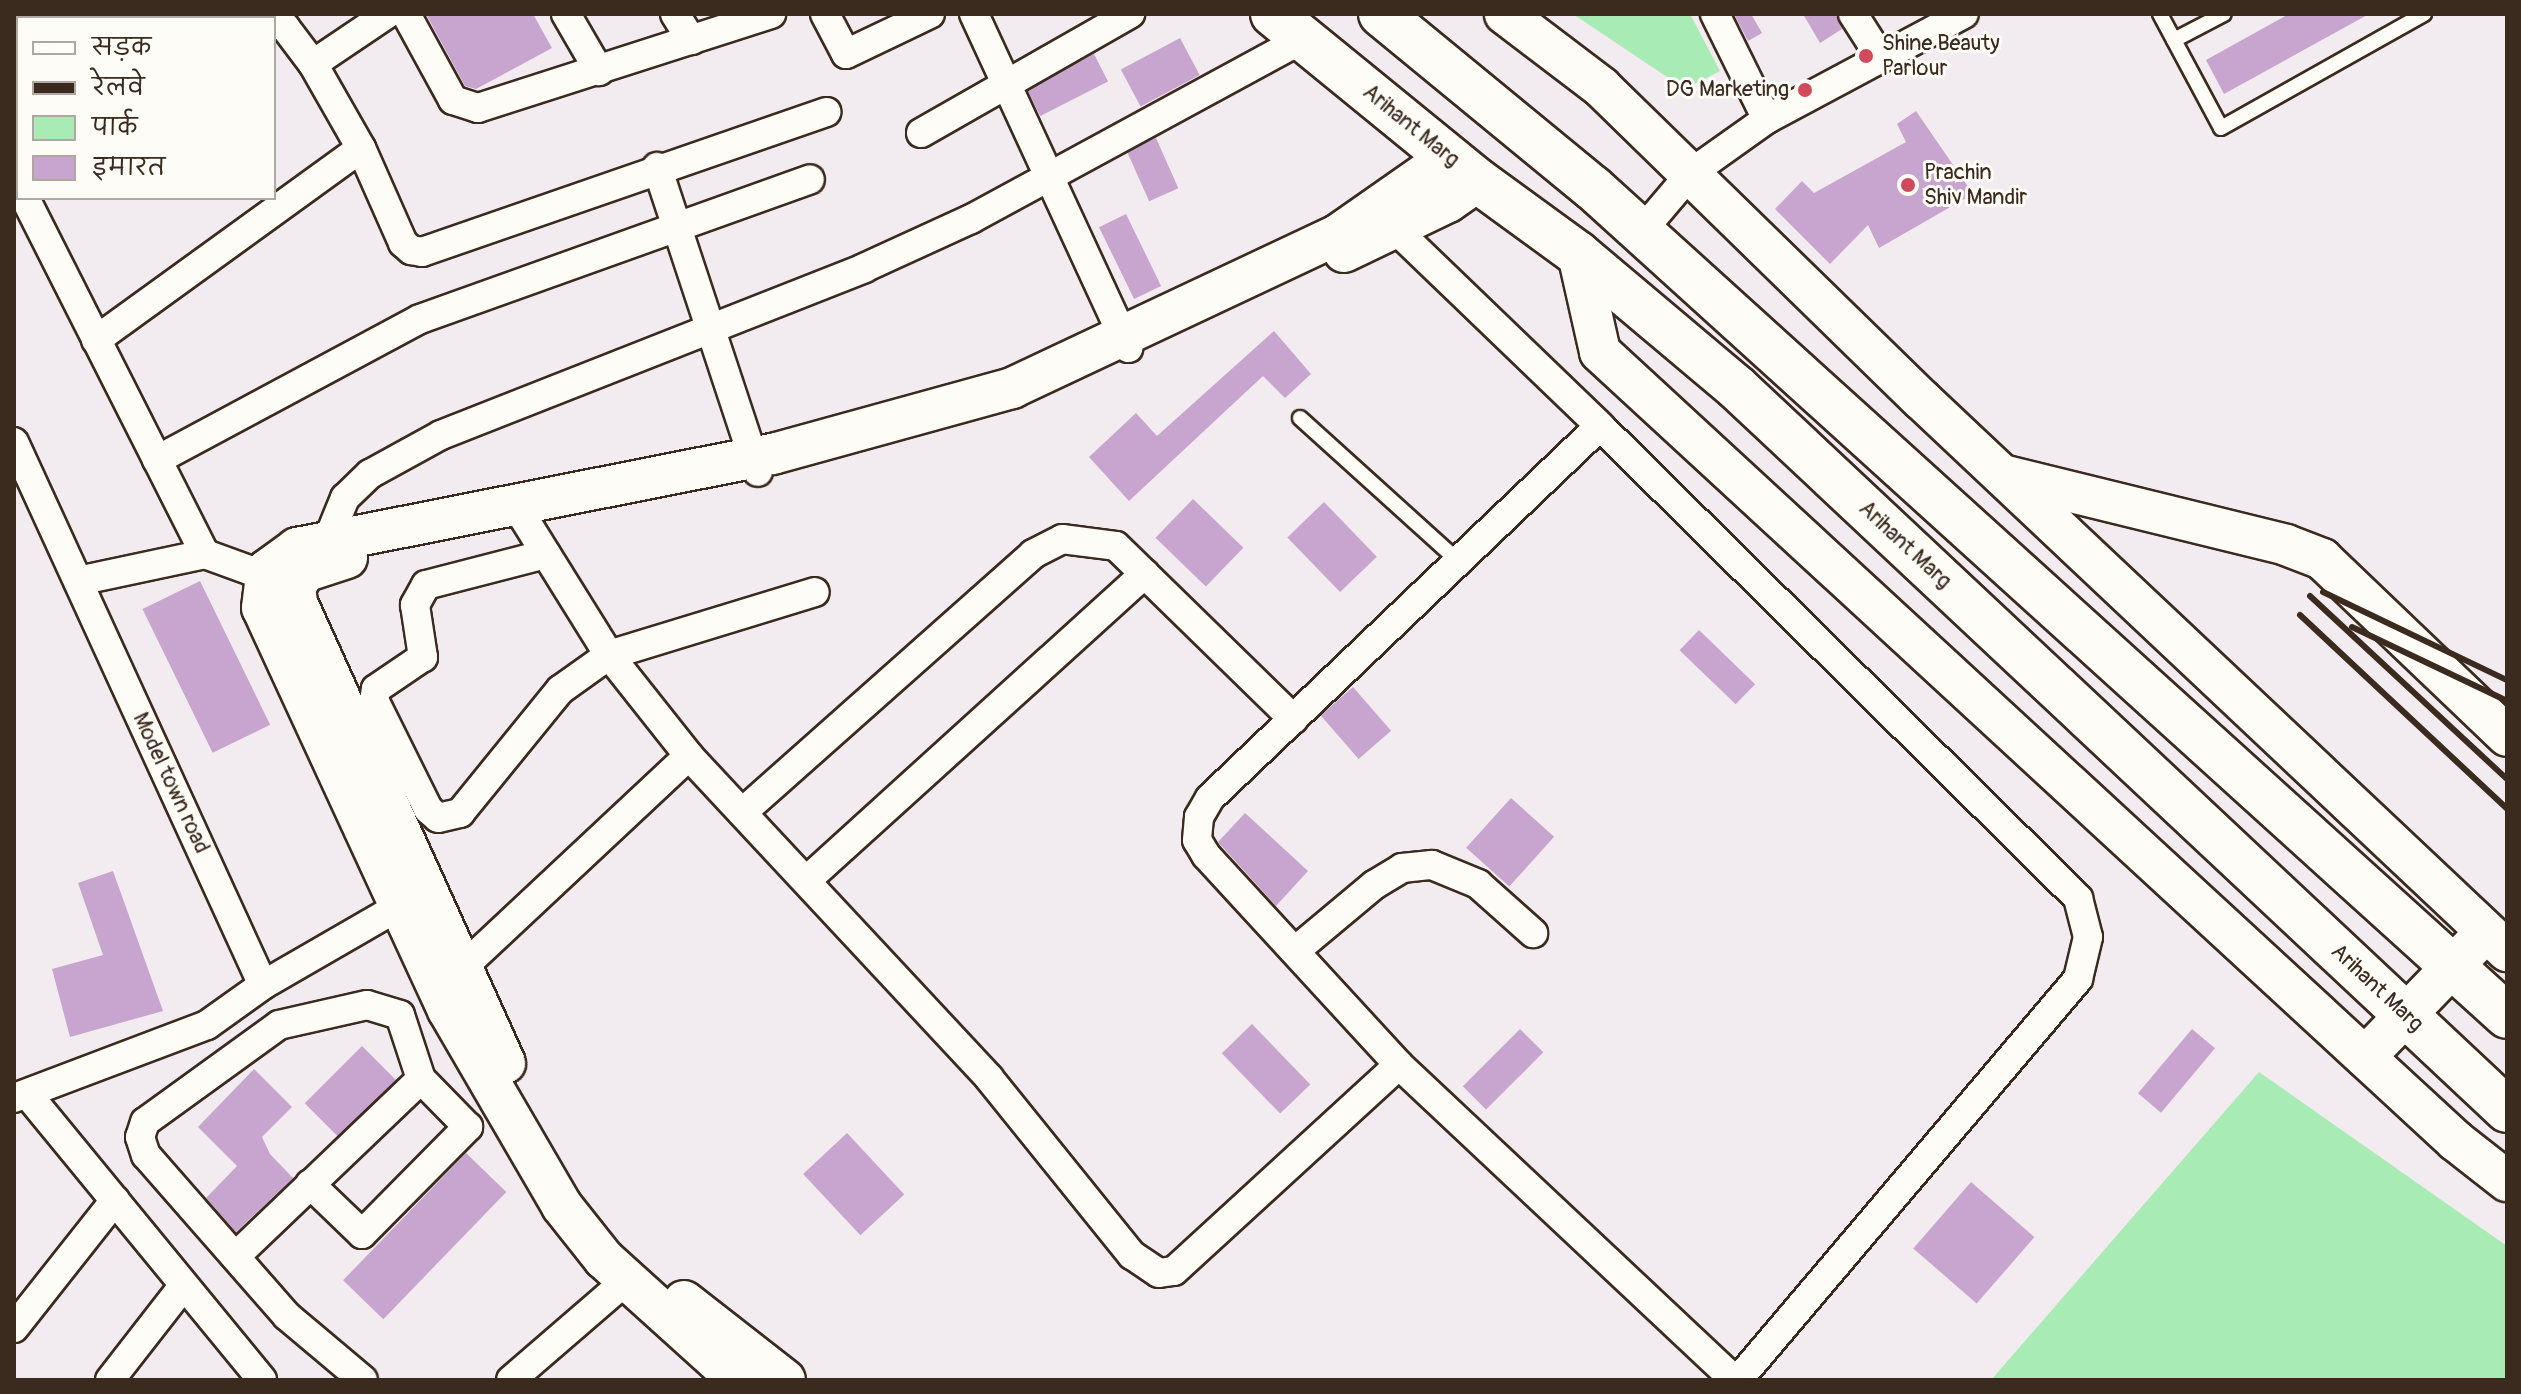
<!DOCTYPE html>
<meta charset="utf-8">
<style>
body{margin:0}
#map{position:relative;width:2521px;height:1394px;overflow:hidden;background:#f2ebef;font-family:Pangolin,"Playpen Sans Deva",sans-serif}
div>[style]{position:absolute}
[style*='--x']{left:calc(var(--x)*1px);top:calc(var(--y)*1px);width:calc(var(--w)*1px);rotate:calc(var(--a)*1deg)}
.green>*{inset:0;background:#a9ebb5}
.building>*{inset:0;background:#c8a5cf;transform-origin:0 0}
.roads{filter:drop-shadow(2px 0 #3b2a1e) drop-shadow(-2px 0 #3b2a1e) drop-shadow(0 2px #3b2a1e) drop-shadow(0 -2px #3b2a1e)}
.lane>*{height:14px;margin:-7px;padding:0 7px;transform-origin:7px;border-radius:7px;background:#fdfcf7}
.street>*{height:28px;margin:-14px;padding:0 14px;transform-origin:14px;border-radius:14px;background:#fdfcf7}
.secondary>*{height:40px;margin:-20px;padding:0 20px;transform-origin:20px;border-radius:20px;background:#fdfcf7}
.primary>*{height:44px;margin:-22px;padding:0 22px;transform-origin:22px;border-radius:22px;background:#fdfcf7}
.rail>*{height:6px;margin:-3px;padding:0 3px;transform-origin:3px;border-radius:3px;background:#3b2a1e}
.dots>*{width:22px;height:22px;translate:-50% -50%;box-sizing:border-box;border:4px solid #fdfcf7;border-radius:50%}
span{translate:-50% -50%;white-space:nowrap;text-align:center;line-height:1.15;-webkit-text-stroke:6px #fdfcf7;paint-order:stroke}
.poi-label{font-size:22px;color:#3b2a1e}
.left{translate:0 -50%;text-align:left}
.right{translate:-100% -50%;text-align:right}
.street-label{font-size:22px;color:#3b2a1e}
.frame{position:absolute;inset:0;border:16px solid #3b2a1e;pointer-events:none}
.legend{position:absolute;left:16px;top:16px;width:260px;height:184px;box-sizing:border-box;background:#fdfcf7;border:2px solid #afa8a0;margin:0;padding:10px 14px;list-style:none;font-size:24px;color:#3b2a1e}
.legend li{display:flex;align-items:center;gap:16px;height:40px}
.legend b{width:40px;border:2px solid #afa8a0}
</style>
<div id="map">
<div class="green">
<div style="clip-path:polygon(1573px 14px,1690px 14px,1720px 71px,1685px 89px)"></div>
<div style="clip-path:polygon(2259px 1072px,2507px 1246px,2507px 1380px,1991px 1380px)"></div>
</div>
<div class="building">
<div style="clip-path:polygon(426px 14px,533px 14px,552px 48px,476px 89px,465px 86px)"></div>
<div style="clip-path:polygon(1734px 14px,1751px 14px,1762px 33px,1748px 41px)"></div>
<div style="clip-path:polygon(1803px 14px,1836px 14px,1842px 29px,1820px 43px)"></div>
<div style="clip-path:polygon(2289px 14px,2369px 14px,2224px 94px,2206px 60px)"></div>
<div style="left:1180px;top:38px;width:42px;height:67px;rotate:62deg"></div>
<div style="left:1094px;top:54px;width:31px;height:76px;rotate:63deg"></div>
<div style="clip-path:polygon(1916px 111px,1973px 194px,1879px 248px,1868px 225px,1830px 264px,1775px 209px,1802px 181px,1814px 193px,1906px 142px,1897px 124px)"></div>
<div style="left:1156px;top:138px;width:55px;height:32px;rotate:66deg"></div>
<div style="left:1126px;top:214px;width:80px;height:30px;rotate:64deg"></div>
<div style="clip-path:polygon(1274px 331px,1311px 374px,1285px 398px,1263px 376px,1129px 501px,1089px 457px,1136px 413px,1157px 436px)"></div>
<div style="left:1193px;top:499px;width:70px;height:54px;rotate:44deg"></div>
<div style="left:1324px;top:502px;width:76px;height:51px;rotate:46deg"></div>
<div style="left:200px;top:581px;width:160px;height:64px;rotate:64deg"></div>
<div style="left:1699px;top:630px;width:78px;height:28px;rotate:44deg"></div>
<div style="left:1353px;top:687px;width:58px;height:43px;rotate:49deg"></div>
<div style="left:1511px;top:798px;width:58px;height:67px;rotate:42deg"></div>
<div style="clip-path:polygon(1245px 813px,1308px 871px,1276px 906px,1218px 842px)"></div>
<div style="clip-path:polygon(113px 871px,163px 1011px,70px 1037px,52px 969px,103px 955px,78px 883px)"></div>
<div style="left:1252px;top:1024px;width:84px;height:42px;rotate:46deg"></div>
<div style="left:1520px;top:1029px;width:33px;height:81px;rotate:45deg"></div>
<div style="left:2192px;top:1029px;width:30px;height:84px;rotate:40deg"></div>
<div style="left:362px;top:1046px;width:48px;height:81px;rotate:45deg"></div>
<div style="clip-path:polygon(254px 1069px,292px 1107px,262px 1137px,270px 1154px,293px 1178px,236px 1232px,206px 1198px,237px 1166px,198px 1127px)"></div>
<div style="left:847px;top:1133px;width:84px;height:60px;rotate:47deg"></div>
<div style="left:466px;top:1153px;width:56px;height:177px;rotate:44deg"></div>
<div style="left:1971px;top:1182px;width:84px;height:88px;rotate:41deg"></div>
</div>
<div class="roads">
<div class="lane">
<div style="--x:2160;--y:14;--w:129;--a:61.8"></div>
<div style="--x:2221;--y:128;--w:233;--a:-29.3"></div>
<div style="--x:2174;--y:40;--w:56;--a:-27.5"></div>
<div style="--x:1300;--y:418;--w:213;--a:42.1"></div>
</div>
<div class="street">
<div style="--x:406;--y:14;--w:98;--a:61.3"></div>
<div style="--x:453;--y:100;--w:26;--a:18"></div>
<div style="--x:478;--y:108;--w:308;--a:-17.8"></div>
<div style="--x:566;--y:14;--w:66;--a:59.9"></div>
<div style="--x:675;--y:14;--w:31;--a:58"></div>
<div style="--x:825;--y:14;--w:45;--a:62.3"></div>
<div style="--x:846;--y:54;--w:93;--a:-25.5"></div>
<div style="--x:974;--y:14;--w:368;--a:65.2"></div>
<div style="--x:1715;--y:14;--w:117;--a:63.7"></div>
<div style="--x:1853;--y:14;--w:52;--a:57.5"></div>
<div style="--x:274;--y:23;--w:12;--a:20"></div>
<div style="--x:285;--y:27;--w:46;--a:52.9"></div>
<div style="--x:313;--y:64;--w:97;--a:60.3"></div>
<div style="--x:361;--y:148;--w:104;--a:66.1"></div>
<div style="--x:403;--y:243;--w:11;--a:41"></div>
<div style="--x:411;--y:250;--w:11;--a:10"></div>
<div style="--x:422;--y:252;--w:428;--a:-19.1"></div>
<div style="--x:313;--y:64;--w:89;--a:-34"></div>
<div style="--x:921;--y:133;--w:241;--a:-29.7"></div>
<div style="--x:657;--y:167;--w:321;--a:71.7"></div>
<div style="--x:25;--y:198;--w:399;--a:63.2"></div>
<div style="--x:1641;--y:232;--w:77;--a:-49.7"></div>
<div style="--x:1691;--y:173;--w:93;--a:-35.4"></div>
<div style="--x:1767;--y:119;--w:223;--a:-28.1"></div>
<div style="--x:96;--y:340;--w:327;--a:-35.9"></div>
<div style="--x:1600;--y:426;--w:672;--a:44.64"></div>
<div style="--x:2078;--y:898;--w:40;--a:75.6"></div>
<div style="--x:2088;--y:937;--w:43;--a:103.4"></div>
<div style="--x:2078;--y:979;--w:526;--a:130.29"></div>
<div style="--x:14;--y:442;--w:597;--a:65.37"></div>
<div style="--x:157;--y:460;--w:298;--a:-28.2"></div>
<div style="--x:420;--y:319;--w:414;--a:-19.7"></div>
<div style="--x:515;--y:504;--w:178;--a:58.1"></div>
<div style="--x:609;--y:655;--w:129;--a:51.6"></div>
<div style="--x:689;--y:756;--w:440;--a:47"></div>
<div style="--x:989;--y:1078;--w:228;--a:51.1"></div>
<div style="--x:1132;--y:1255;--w:32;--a:34"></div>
<div style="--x:1159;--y:1273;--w:15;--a:-8"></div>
<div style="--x:1174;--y:1271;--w:305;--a:-42.5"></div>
<div style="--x:1399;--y:1065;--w:285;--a:-132.6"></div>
<div style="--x:1206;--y:855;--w:17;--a:-121"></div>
<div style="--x:1197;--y:840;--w:23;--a:-85"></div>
<div style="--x:1199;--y:817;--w:22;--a:-60"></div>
<div style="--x:1210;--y:798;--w:539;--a:-43.65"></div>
<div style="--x:1600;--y:426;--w:284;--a:-136.1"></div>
<div style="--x:327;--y:542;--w:48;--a:-67.8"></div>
<div style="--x:345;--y:498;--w:35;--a:-44"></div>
<div style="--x:370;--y:474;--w:81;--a:-28.8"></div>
<div style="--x:441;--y:435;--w:455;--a:-21.5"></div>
<div style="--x:864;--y:268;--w:118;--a:-24.6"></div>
<div style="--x:971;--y:219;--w:380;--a:-28.5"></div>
<div style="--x:546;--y:554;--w:124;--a:165.5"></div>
<div style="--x:426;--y:585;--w:23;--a:119"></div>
<div style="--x:415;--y:605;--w:53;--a:81.3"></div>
<div style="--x:423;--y:657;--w:57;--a:145.8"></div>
<div style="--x:376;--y:689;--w:11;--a:100"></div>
<div style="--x:374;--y:700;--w:122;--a:63.6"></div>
<div style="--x:428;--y:809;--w:13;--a:42"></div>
<div style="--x:438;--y:818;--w:23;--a:-13"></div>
<div style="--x:460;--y:813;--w:159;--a:-50.9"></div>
<div style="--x:560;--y:690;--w:60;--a:-35.5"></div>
<div style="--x:609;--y:655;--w:215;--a:-17"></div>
<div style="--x:78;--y:581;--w:130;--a:-12"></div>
<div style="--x:205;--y:554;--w:82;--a:20"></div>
<div style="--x:744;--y:811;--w:387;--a:-41.6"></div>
<div style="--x:1033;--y:554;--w:33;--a:-27"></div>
<div style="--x:1062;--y:539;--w:54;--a:7.4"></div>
<div style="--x:1116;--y:546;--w:248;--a:44.3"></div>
<div style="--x:807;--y:880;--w:456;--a:-42.2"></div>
<div style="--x:1295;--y:951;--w:103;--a:-39.9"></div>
<div style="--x:1374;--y:885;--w:33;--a:-31"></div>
<div style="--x:1402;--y:868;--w:30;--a:-6"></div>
<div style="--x:1432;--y:865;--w:50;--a:22.4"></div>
<div style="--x:1478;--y:884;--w:74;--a:41.7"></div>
<div style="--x:461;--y:969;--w:312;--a:-43.1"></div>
<div style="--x:1399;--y:1065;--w:461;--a:43.2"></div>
<div style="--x:29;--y:1096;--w:367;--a:50.6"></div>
<div style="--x:14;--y:1098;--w:206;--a:-20.7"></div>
<div style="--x:207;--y:1025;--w:69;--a:-35.5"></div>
<div style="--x:263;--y:985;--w:158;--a:-30"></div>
<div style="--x:310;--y:1184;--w:72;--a:43.9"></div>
<div style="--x:362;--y:1234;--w:151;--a:-45.3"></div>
<div style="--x:468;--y:1127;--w:67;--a:-134.4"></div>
<div style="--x:238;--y:1254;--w:253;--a:-43.7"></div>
<div style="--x:421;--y:1079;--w:67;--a:-108.2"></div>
<div style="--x:400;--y:1015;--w:34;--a:-163"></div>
<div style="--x:367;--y:1005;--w:90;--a:167.2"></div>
<div style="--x:279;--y:1025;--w:165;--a:144.1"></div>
<div style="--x:145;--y:1122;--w:16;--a:108"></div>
<div style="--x:140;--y:1137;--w:19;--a:72"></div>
<div style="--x:146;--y:1155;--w:214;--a:48.8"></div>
<div style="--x:287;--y:1316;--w:99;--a:40.1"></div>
<div style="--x:14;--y:1328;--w:163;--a:-51.7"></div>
<div style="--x:110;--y:1380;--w:120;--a:-52.1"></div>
<div style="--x:511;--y:1380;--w:153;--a:-40.8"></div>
</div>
<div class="secondary">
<div style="--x:1505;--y:14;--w:121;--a:37.2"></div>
<div style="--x:1601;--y:87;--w:448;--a:44.3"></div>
<div style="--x:1922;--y:400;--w:804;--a:43.29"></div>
<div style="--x:1344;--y:252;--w:115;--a:-25.7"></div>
<div style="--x:1448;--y:202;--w:37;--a:-35"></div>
<div style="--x:1578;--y:254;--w:100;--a:77.3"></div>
<div style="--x:1600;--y:352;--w:1164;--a:42.67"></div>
<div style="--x:2456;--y:1141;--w:65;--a:38.1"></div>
<div style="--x:2006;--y:476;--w:288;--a:13.8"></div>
<div style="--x:2286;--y:545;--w:39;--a:21"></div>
<div style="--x:2322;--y:559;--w:256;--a:43.7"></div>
<div style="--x:347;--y:558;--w:45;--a:162"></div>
<div style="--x:304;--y:572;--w:18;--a:119"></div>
<div style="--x:295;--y:588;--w:15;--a:82"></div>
<div style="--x:297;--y:603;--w:505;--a:65.67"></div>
<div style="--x:2365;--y:1057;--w:158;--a:-46"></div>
<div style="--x:684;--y:1301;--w:128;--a:38"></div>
<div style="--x:738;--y:1380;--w:181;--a:-137.9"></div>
<div style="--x:604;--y:1259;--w:68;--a:-128.4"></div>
<div style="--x:562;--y:1206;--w:227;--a:-120.2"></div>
<div style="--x:448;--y:1010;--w:443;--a:-114.8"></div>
<div style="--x:262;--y:608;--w:38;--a:-83"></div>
<div style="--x:267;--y:570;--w:37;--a:-36"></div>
<div style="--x:297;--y:548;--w:485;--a:-11.2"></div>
<div style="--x:773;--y:454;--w:248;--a:-15.4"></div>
<div style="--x:1012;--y:388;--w:361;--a:-25.2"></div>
<div style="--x:1339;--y:234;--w:134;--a:-35"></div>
</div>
<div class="primary">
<div style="--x:1273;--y:14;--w:264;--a:39.2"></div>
<div style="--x:1478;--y:181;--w:124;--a:36.1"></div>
<div style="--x:1578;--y:254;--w:207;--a:40.1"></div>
<div style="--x:1736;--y:387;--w:1057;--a:43.16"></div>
<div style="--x:1381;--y:14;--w:274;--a:39.4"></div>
<div style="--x:1593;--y:188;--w:1233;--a:42.17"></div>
</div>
</div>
<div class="rail">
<div style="--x:2323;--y:592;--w:204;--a:25.6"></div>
<div style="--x:2310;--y:596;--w:269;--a:42.9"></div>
<div style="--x:2300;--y:615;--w:284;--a:43.1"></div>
<div style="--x:2352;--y:627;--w:172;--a:25.5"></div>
</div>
<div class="dots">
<div style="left:1866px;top:56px;background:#d1495b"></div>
<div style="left:1805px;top:90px;background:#d1495b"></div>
<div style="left:1908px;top:185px;background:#d1495b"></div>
</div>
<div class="poi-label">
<span class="left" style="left:1882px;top:56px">Shine Beauty<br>Parlour</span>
<span class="right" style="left:1789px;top:90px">DG Marketing</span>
<span class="left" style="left:1924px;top:185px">Prachin<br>Shiv Mandir</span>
</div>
<div class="street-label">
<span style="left:1411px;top:126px;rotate:39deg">Arihant Marg</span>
<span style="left:1905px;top:545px;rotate:43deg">Arihant Marg</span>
<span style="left:171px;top:783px;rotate:65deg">Model town road</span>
<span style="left:2377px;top:988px;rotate:43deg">Arihant Marg</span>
</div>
<div class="frame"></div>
<ul class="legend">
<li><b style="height:10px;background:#fdfcf7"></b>सड़क</li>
<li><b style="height:10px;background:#3b2a1e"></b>रेलवे</li>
<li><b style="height:22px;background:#a9ebb5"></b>पार्क</li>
<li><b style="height:22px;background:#c8a5cf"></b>इमारत</li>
</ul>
</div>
